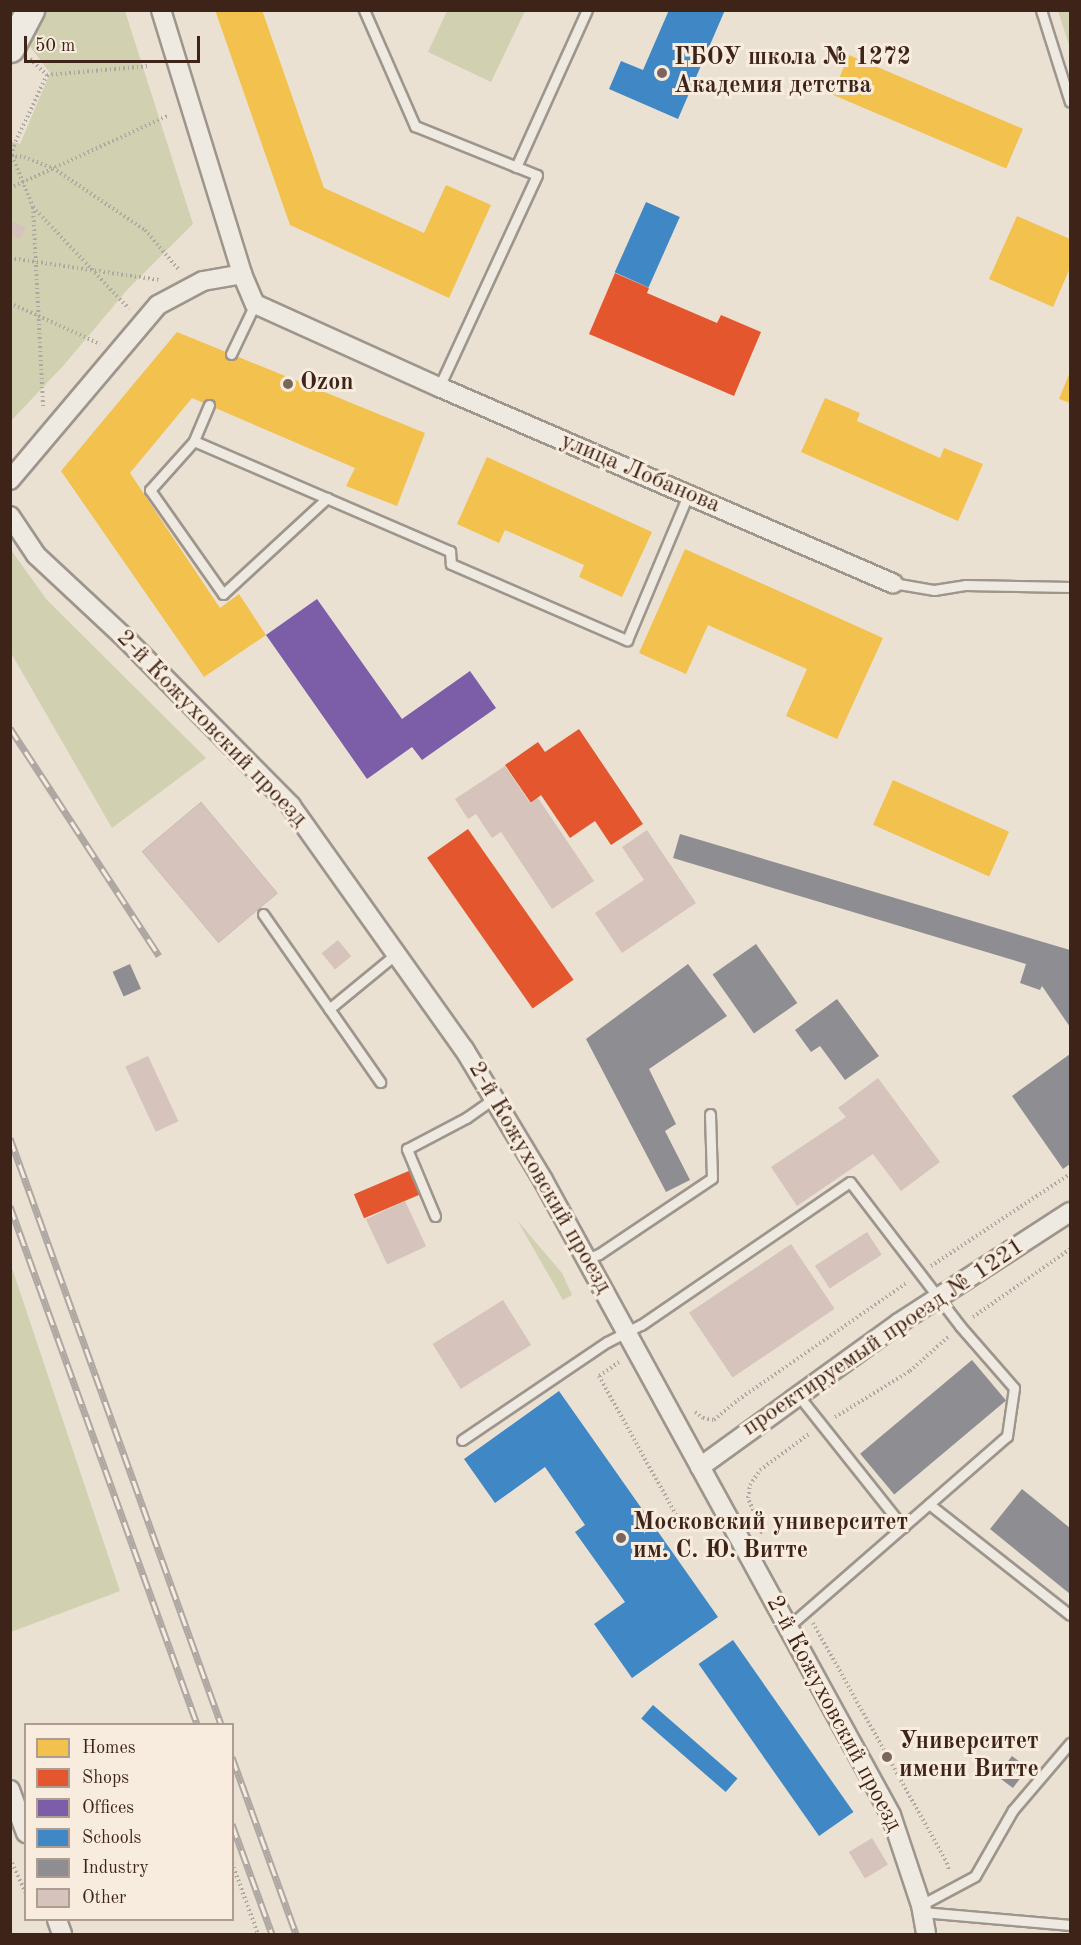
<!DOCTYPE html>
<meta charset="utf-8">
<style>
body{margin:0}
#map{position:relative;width:1081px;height:1945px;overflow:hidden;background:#eae1d3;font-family:"Old Standard TT",serif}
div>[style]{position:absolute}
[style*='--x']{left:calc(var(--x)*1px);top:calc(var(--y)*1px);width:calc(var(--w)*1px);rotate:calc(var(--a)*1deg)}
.green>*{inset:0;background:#d1d0b1}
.homes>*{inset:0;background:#f2c14e;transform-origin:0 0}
.shops>*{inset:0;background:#e4572e;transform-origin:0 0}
.offices>*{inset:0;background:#7b5ea7}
.schools>*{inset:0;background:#3f88c5;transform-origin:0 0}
.industry>*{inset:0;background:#8d8d92;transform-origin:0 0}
.building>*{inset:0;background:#d6c3bb;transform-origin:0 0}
.path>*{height:4px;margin-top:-2px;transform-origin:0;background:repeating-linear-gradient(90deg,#aea7a2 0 1.5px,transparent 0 4.5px)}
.roads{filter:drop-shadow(2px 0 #9e958c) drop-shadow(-2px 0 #9e958c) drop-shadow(0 2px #9e958c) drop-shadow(0 -2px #9e958c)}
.lane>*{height:9px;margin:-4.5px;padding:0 4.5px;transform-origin:4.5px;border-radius:4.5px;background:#eeeae2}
.street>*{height:18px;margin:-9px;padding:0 9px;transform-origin:9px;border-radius:9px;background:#eeeae2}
.secondary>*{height:27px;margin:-13.5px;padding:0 13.5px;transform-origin:13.5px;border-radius:13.5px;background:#eeeae2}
.rail>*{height:7px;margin-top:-3.5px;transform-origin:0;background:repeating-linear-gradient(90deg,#f7ecdd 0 14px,#aea7a2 0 28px);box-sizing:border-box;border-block:2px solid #aea7a2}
.dots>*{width:16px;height:16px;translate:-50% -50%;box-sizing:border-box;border:3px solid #f7ecdd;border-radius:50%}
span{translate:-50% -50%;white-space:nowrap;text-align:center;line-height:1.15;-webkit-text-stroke:6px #f7ecdd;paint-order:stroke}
.poi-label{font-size:24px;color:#3e2319;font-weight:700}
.left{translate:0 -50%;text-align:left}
.street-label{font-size:24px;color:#3e2319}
.frame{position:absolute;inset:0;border:12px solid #3e2319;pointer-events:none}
.legend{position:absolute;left:24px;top:1723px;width:210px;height:198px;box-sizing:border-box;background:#f7ecdd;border:2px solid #ad9c8f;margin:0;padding:8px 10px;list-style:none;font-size:18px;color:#3e2319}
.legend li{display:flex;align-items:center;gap:12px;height:30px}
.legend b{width:30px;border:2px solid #ad9c8f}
.scale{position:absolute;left:24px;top:36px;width:176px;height:27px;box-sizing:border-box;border:3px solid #3e2319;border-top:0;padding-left:8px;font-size:18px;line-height:21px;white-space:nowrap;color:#3e2319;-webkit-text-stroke:4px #f7ecdd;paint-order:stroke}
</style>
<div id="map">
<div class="green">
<div style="clip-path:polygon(42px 11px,125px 11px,193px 224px,128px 289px,63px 366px,11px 421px,11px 141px,20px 144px,50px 73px,26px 41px)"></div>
<div style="clip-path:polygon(447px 11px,525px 11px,491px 82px,428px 52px)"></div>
<div style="clip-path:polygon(1058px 11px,1070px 11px,1070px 48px)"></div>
<div style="clip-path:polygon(11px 550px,47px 600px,206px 758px,112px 828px,11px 653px)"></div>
<div style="clip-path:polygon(517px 1220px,562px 1273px,572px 1295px,563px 1300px)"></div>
<div style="clip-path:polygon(11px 1265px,120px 1591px,11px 1632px,10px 1632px)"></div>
</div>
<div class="homes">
<div style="clip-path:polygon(215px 10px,262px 10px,324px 188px,424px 233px,446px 185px,491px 205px,449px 298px,290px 225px)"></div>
<div style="left:849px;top:55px;width:189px;height:43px;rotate:23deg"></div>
<div style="clip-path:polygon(1017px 216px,1070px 239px,1070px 268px,1053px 307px,989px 279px)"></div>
<div style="clip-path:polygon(177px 332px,425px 433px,397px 506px,346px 486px,355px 468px,192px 398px,130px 473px,220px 608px,239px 594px,266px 635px,204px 677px,61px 471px)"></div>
<div style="clip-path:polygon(1070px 372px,1070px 403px,1059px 399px)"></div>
<div style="clip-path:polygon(825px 398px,860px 413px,857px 421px,940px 458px,944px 448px,983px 464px,958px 521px,801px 452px)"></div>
<div style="clip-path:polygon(487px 457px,652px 532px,622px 597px,579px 577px,584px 565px,505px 530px,499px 543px,457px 524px)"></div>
<div style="clip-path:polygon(685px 549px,883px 638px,837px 739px,786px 716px,807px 669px,708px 625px,686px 674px,639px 653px)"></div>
<div style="left:893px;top:780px;width:127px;height:49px;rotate:24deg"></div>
</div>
<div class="shops">
<div style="clip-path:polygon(615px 273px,649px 288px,647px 293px,717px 323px,721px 315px,761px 332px,734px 396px,589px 334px)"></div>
<div style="clip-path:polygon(579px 729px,643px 824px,611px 845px,595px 821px,570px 838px,541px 795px,531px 803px,505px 765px,538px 742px,545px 752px)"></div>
<div style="left:468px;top:829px;width:184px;height:50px;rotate:55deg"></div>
<div style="left:411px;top:1170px;width:26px;height:62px;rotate:67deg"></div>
</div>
<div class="offices">
<div style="clip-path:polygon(317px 599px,402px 719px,470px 671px,496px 708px,422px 760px,412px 747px,367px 779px,266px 635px)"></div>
</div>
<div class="schools">
<div style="clip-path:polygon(669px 10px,725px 10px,678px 119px,609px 89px,621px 61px,643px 70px)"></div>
<div style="left:646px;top:202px;width:37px;height:77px;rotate:24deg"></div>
<div style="clip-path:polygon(559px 1391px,718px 1617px,632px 1678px,594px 1624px,625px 1602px,575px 1532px,585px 1525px,545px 1467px,495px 1503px,464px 1459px)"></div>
<div style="left:733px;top:1640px;width:210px;height:42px;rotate:55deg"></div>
<div style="left:653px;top:1705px;width:112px;height:18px;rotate:41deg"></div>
</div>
<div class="industry">
<div style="left:201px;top:802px;width:119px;height:77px;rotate:50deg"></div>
<div style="clip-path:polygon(680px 834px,1070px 950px,1070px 1027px,1042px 986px,1040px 990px,1020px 983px,1026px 964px,673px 858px)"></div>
<div style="left:756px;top:944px;width:72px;height:53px;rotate:55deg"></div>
<div style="left:130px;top:964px;width:27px;height:19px;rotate:66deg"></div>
<div style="clip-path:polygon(688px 964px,727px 1016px,649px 1069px,676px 1124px,665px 1131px,690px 1180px,666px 1192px,586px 1039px)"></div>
<div style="clip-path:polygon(837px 999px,879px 1056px,845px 1080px,820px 1046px,811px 1052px,795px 1030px)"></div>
<div style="clip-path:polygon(1070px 1054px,1070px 1164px,1063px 1169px,1012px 1096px)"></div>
<div style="left:972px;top:1360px;width:53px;height:146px;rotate:50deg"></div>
<div style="clip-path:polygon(1022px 1489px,1070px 1528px,1070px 1594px,990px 1529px)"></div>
<div style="left:1012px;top:1756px;width:20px;height:25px;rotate:37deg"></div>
</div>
<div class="building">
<div style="clip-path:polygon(10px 221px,26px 227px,20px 239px,10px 235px)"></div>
<div style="clip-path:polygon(505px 766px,530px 803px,538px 798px,594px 881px,552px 909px,501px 832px,492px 838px,476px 814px,468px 819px,455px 799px)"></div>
<div style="left:201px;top:802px;width:119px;height:77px;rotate:50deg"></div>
<div style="clip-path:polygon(647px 830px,696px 903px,622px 953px,595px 913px,644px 880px,622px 847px)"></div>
<div style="left:338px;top:940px;width:21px;height:21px;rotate:51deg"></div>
<div style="left:148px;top:1056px;width:72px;height:25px;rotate:65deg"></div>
<div style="clip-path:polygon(878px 1078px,940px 1162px,901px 1191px,873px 1154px,797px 1206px,771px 1167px,846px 1117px,838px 1108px)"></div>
<div style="left:405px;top:1201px;width:50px;height:43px;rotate:65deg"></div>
<div style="left:867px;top:1232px;width:27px;height:62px;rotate:57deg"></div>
<div style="left:791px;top:1244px;width:78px;height:123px;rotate:56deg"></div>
<div style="left:503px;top:1300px;width:53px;height:83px;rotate:58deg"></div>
<div style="left:872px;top:1838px;width:31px;height:27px;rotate:59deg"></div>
</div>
<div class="path">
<div style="--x:30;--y:59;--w:23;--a:43"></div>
<div style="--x:47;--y:75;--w:77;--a:115.2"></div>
<div style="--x:14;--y:145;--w:11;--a:100"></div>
<div style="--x:12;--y:156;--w:55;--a:67.6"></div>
<div style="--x:33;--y:207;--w:200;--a:87.1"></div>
<div style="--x:47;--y:75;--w:103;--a:-5"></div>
<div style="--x:11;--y:156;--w:13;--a:4"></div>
<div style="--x:24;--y:157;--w:31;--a:21"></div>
<div style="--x:53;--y:168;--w:111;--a:34"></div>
<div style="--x:145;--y:230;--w:52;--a:49.6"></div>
<div style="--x:10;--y:188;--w:173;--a:-24.6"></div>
<div style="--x:33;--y:207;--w:140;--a:46.7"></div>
<div style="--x:10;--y:258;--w:151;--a:8.4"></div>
<div style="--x:10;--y:303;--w:99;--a:24.5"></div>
<div style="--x:10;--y:837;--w:2;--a:90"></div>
<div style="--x:931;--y:1266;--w:167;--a:-33.5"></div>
<div style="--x:973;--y:1317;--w:118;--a:-35"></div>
<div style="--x:619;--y:1362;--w:24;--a:145"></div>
<div style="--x:599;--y:1376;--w:169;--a:61"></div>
<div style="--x:695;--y:1412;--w:10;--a:37"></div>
<div style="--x:703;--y:1418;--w:11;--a:10"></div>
<div style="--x:714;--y:1420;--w:31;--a:-40"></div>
<div style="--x:738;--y:1400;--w:207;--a:-34.8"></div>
<div style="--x:835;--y:1417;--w:88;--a:-31.5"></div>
<div style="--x:910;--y:1371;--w:51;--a:-41.8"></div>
<div style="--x:760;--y:1533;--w:3;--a:-45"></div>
<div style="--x:762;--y:1531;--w:36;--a:-113"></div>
<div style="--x:748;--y:1498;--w:13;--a:-81"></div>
<div style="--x:750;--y:1485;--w:18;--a:-56"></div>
<div style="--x:760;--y:1470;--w:61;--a:-36.3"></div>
<div style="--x:813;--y:1623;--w:275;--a:60.8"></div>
<div style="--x:947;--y:1863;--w:8;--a:76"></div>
<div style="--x:10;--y:1859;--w:38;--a:65"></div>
<div style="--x:232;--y:1863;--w:76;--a:69.9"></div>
</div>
<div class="roads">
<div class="lane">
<div style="--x:364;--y:10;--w:127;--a:66.3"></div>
<div style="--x:415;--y:126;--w:131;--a:21.9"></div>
<div style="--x:537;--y:175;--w:234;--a:114.8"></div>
<div style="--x:1041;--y:10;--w:96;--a:72.5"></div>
<div style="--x:516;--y:167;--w:172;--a:-65.7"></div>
<div style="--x:231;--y:354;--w:55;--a:-64.4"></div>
<div style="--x:209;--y:405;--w:39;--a:113"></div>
<div style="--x:194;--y:441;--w:279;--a:23.3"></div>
<div style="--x:450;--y:551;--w:13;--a:86"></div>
<div style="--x:451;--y:564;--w:192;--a:23.4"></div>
<div style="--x:627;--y:640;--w:157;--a:-67.2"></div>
<div style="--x:194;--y:441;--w:66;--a:131.9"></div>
<div style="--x:150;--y:490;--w:127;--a:54.9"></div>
<div style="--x:223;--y:594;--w:142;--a:-42.7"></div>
<div style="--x:893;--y:583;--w:42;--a:9.7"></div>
<div style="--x:934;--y:590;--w:31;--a:-9"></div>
<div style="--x:965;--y:585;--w:105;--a:1.1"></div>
<div style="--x:263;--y:914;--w:205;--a:55.1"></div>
<div style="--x:329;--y:1009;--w:87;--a:-39.4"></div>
<div style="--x:435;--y:1216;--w:73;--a:-112.7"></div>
<div style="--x:407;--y:1149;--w:67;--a:-27.7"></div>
<div style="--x:466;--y:1118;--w:35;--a:-35"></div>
<div style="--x:586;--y:1259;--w:14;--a:-21"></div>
<div style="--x:599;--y:1254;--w:136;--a:-33.9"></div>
<div style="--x:712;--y:1178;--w:64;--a:-91.8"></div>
<div style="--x:798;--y:1395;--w:169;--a:51.5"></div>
<div style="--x:462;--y:1440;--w:175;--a:-34.1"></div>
<div style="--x:607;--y:1342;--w:38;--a:-27"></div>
<div style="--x:641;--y:1325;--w:253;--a:-34.4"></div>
<div style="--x:850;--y:1182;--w:181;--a:52.6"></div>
<div style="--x:960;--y:1326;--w:82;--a:48.9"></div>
<div style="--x:1014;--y:1388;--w:49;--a:98.3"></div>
<div style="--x:1007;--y:1436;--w:289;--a:138.9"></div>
<div style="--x:929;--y:1504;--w:179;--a:38.2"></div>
<div style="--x:921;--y:1905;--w:61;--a:-28.2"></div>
<div style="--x:975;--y:1876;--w:76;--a:-60.1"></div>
<div style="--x:1013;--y:1810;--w:88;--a:-49.6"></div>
<div style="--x:922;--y:1912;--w:149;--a:5"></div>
</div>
<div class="street">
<div style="--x:161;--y:10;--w:276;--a:72.9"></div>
<div style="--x:242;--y:274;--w:33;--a:67"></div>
<div style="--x:255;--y:304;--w:202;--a:24.3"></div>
<div style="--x:439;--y:387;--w:495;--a:23.4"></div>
<div style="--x:10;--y:480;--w:229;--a:-49.8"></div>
<div style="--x:158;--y:305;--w:51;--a:-28.1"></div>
<div style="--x:203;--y:281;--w:40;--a:-10"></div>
<div style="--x:10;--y:516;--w:47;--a:56.3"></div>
<div style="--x:36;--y:555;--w:123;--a:43"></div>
<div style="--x:126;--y:639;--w:235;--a:45.3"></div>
<div style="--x:291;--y:806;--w:298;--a:54.6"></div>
<div style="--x:464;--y:1049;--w:153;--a:58.9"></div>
<div style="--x:543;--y:1180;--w:724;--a:61.28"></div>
<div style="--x:891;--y:1815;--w:95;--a:71.6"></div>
<div style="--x:921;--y:1905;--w:29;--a:80"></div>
<div style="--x:700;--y:1467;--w:246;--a:-35.9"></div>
<div style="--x:899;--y:1323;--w:204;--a:-33"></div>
<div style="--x:10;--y:1790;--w:46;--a:69.6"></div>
<div style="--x:57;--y:1920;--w:15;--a:70"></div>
</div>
<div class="secondary">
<div style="--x:10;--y:48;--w:43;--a:-62.2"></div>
</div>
</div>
<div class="rail">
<div style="--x:10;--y:728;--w:272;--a:56.8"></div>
<div style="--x:10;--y:1138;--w:623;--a:70.2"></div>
<div style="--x:10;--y:1206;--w:551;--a:70.15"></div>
<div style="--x:232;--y:1757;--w:188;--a:70.1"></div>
<div style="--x:232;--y:1824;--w:117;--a:70"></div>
</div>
<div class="dots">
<div style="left:662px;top:73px;background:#7a665a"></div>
<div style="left:288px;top:384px;background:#7a665a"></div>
<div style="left:621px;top:1538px;background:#7a665a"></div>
<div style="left:887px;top:1757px;background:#7a665a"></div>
</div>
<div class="poi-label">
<span class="left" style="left:674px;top:73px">ГБОУ школа № 1272<br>Академия детства</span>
<span class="left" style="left:300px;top:384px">Ozon</span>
<span class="left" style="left:633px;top:1538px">Московский университет<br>им. С. Ю. Витте</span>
<span class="left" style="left:899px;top:1757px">Университет<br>имени Витте</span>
</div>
<div class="street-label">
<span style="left:640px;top:474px;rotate:23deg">улица Лобанова</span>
<span style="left:211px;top:729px;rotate:46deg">2-й Кожуховский проезд</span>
<span style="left:539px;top:1178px;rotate:60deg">2-й Кожуховский проезд</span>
<span style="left:884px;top:1338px;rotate:-34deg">проектируемый проезд № 1221</span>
<span style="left:833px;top:1714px;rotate:62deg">2-й Кожуховский проезд</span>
</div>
<div class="frame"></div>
<ul class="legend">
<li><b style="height:16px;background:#f2c14e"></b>Homes</li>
<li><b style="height:16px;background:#e4572e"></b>Shops</li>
<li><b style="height:16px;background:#7b5ea7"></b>Offices</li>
<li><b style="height:16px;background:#3f88c5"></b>Schools</li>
<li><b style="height:16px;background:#8d8d92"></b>Industry</li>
<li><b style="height:16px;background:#d6c3bb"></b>Other</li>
</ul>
<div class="scale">50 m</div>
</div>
